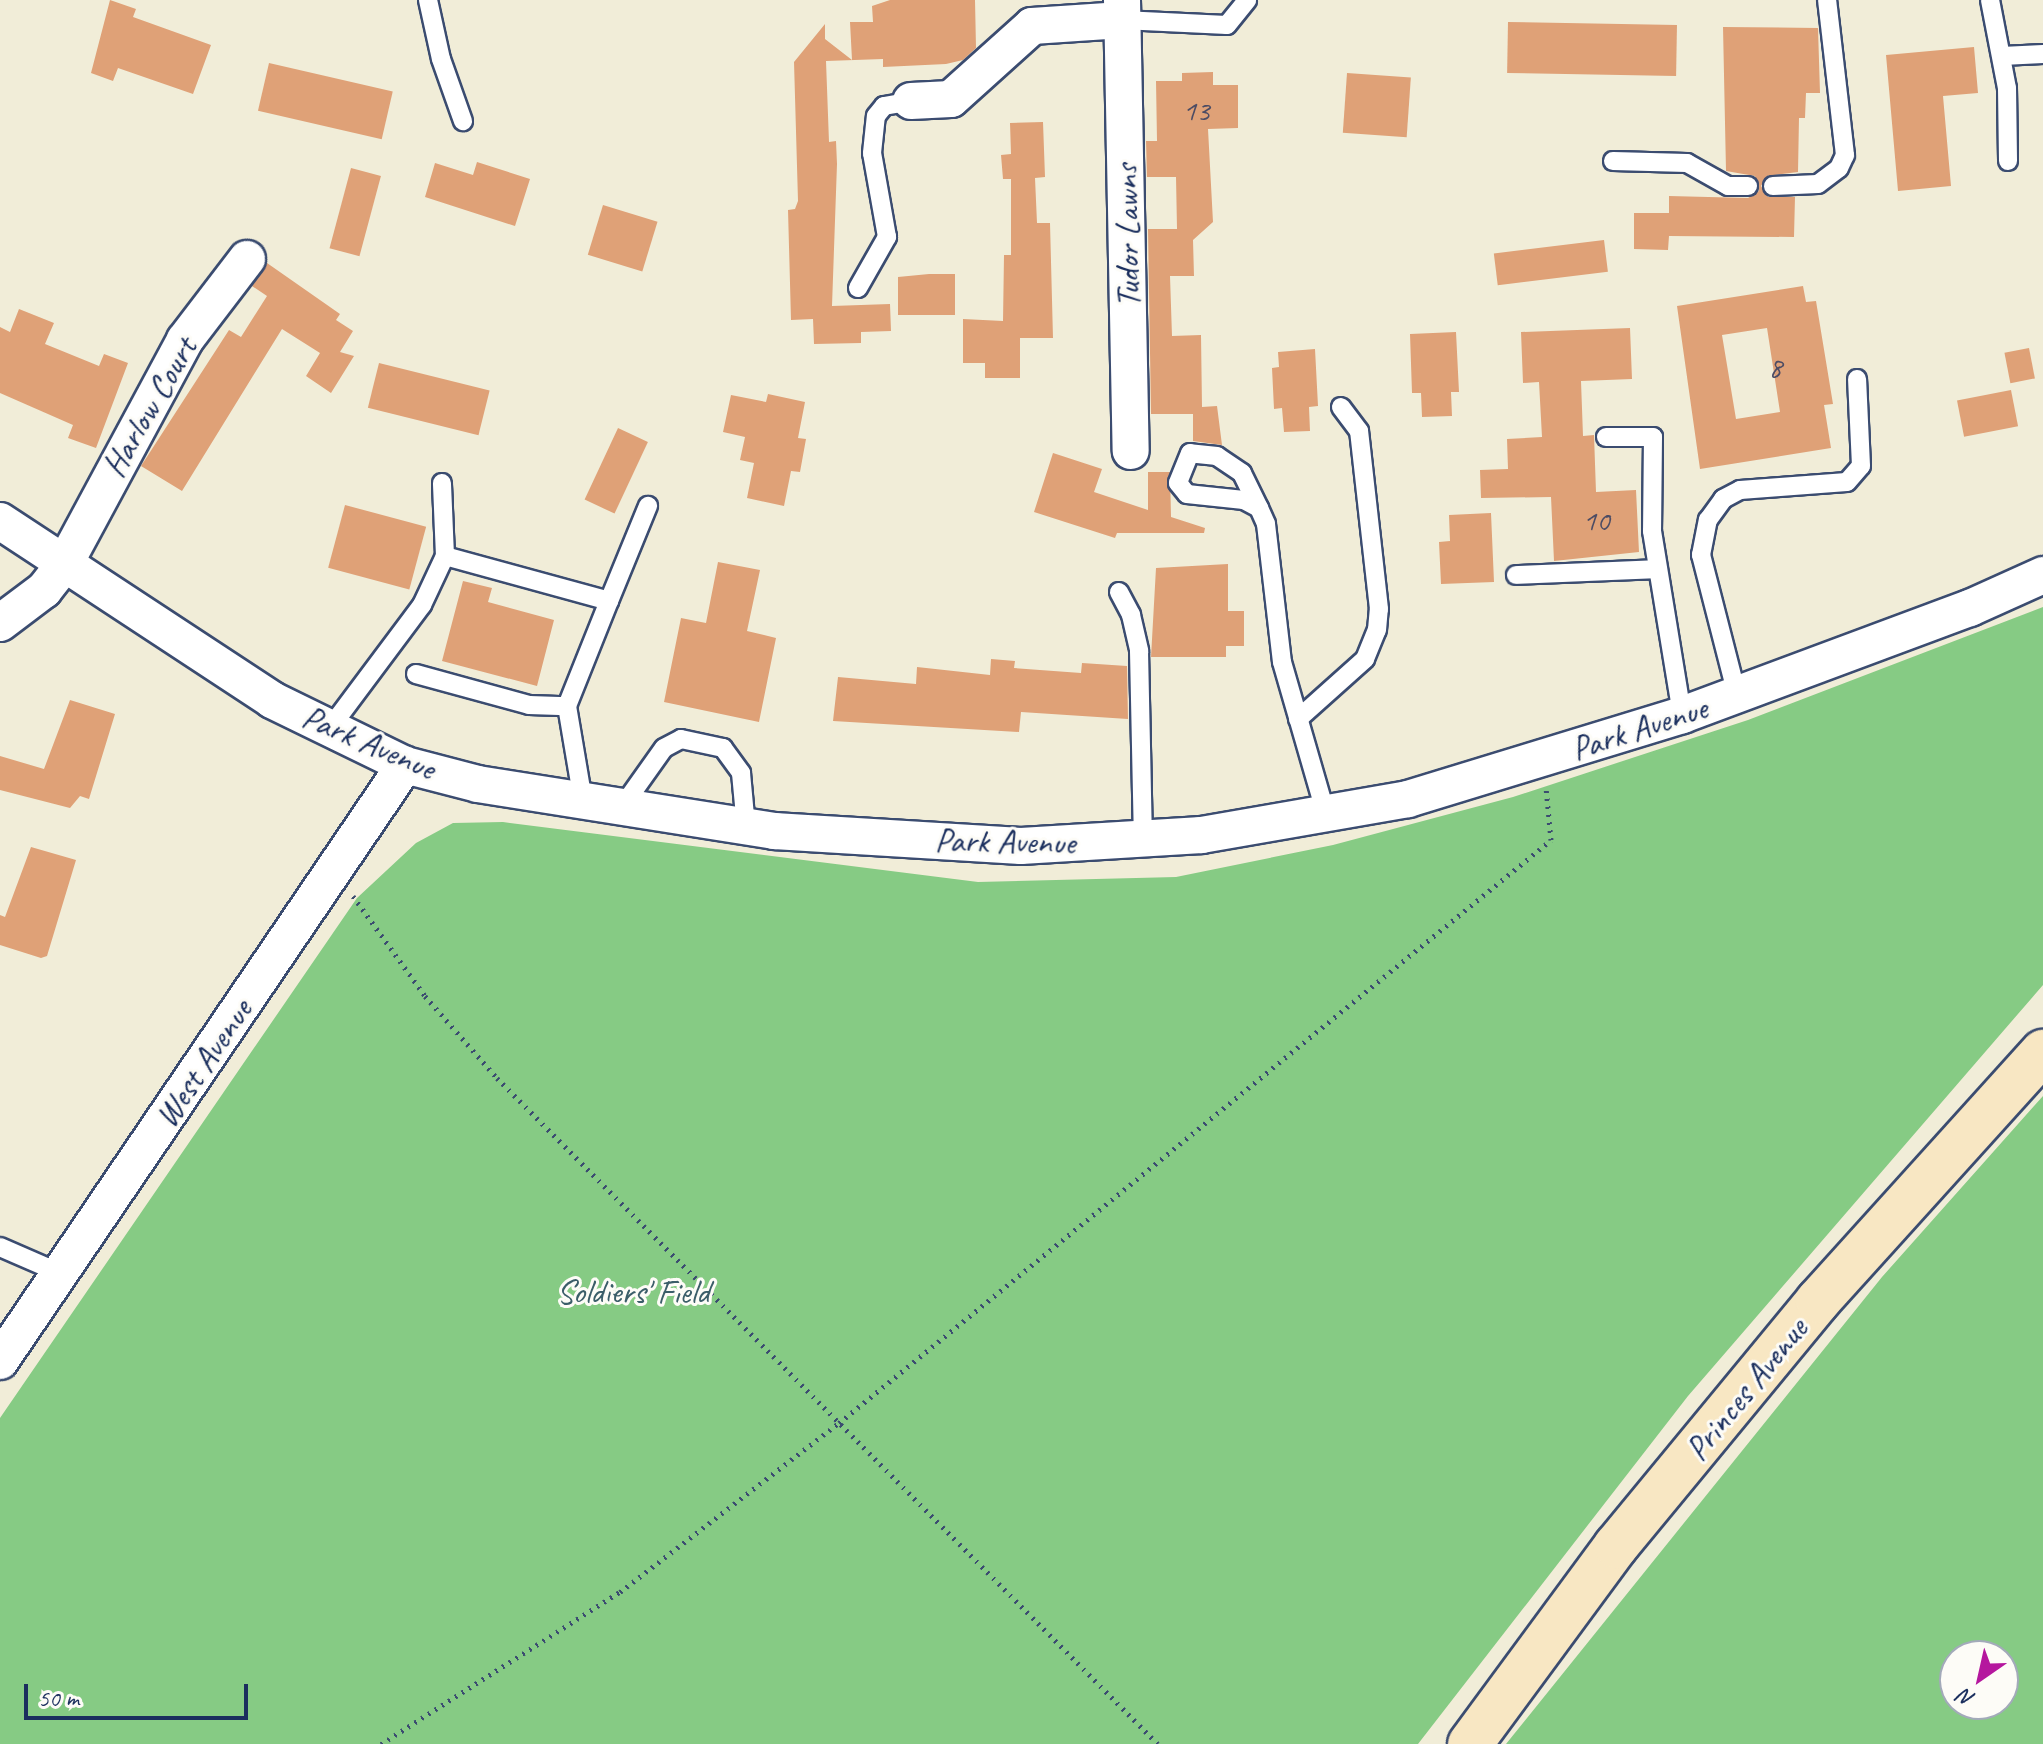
<!DOCTYPE html>
<style>
body{margin:0}
#map{position:relative;width:2043px;height:1744px;overflow:hidden;background:#f1edd8;font-family:Caveat,sans-serif}
div>[style]{position:absolute}
[style*='--x']{left:calc(var(--x)*1px);top:calc(var(--y)*1px);width:calc(var(--w)*1px);rotate:calc(var(--a)*1deg)}
.green>*{inset:0;background:#86cb84}
.building>*{inset:0;background:#dfa177;transform-origin:0 0}
.path>*{height:5px;margin-top:-2.5px;transform-origin:0;background:repeating-linear-gradient(90deg,#3b4c70 0 2px,transparent 0 8px)}
.roads{filter:drop-shadow(2px 0 #3b4c70) drop-shadow(-2px 0 #3b4c70) drop-shadow(0 2px #3b4c70) drop-shadow(0 -2px #3b4c70)}
.lane>*{height:18px;margin:-9px;padding:0 9px;transform-origin:9px;border-radius:9px;background:#fff}
.street>*{height:36px;margin:-18px;padding:0 18px;transform-origin:18px;border-radius:18px;background:#fff}
.secondary>*{height:44px;margin:-22px;padding:0 22px;transform-origin:22px;border-radius:22px;background:#f8e7c3}
span{translate:-50% -50%;white-space:nowrap;text-align:center;line-height:1.15;-webkit-text-stroke:6px #fdfcf7;paint-order:stroke}
.number-label{font-size:30px;color:#4c4c64}
.number-label span{-webkit-text-stroke-width:0}
.street-label{font-size:34px;color:#1b2f5e}
.park-label{font-size:34px;color:#3b5e69}
.north{position:absolute;left:1939px;top:1640px;width:80px;height:80px;box-sizing:border-box;background:#fdfcf7;border:2px solid #a3aaba;border-radius:50%;rotate:214deg;font-size:22px;font-weight:700;line-height:32px;text-align:center;color:#1b2f5e}
.north::after{content:'';display:block;margin:auto;width:28px;height:36px;background:#b5179e;clip-path:polygon(50% 0,100% 100%,50% 72%,0 100%)}
.scale{position:absolute;left:24px;top:1684px;width:224px;height:36px;box-sizing:border-box;border:4px solid #1b2f5e;border-top:0;padding-left:10px;font-size:24px;line-height:28px;white-space:nowrap;color:#1b2f5e;-webkit-text-stroke:6px #fdfcf7;paint-order:stroke}
</style>
<div id="map">
<div class="green">
<div style="clip-path:polygon(2043px 607px,2043px 985px,1688px 1396px,1418px 1744px,0 1744px,0 1418px,357px 898px,416px 843px,453px 823px,503px 822px,978px 882px,1176px 877px,1333px 845px,1513px 797px,1748px 720px)"></div>
<div style="clip-path:polygon(evenodd,2043px 1096px,2043px 1744px,1506px 1744px,1882px 1277px,2043px 1096px,1955px 1656px,2003px 1656px,2003px 1704px,1955px 1704px,1955px 1656px)"></div>
</div>
<div class="building">
<div style="clip-path:polygon(110px 0,136px 9px,133px 17px,211px 45px,193px 94px,118px 68px,113px 81px,91px 73px)"></div>
<div style="clip-path:polygon(890px 0,975px 0,976px 48px,963px 60px,946px 64px,883px 67px,883px 59px,826px 61px,829px 142px,836px 141px,837px 164px,832px 306px,890px 304px,891px 331px,861px 332px,861px 343px,814px 344px,813px 319px,791px 320px,788px 210px,795px 209px,798px 201px,794px 62px,825px 24px,825px 39px,852px 60px,850px 22px,873px 22px,872px 6px)"></div>
<div style="left:1508px;top:22px;width:169px;height:51px;rotate:1deg"></div>
<div style="clip-path:polygon(1723px 27px,1818px 28px,1820px 93px,1806px 93px,1805px 118px,1799px 118px,1798px 172px,1767px 176px,1761px 186px,1768px 197px,1795px 197px,1794px 237px,1669px 236px,1668px 250px,1634px 249px,1634px 213px,1669px 213px,1669px 196px,1748px 198px,1759px 191px,1755px 176px,1726px 171px)"></div>
<div style="clip-path:polygon(1974px 47px,1978px 93px,1943px 96px,1951px 186px,1898px 191px,1886px 55px)"></div>
<div style="left:269px;top:63px;width:127px;height:49px;rotate:13deg"></div>
<div style="clip-path:polygon(1213px 72px,1213px 85px,1238px 85px,1238px 128px,1208px 129px,1213px 222px,1193px 240px,1194px 276px,1170px 276px,1172px 336px,1201px 335px,1202px 407px,1217px 406px,1222px 445px,1193px 441px,1193px 414px,1151px 414px,1148px 229px,1177px 229px,1176px 177px,1147px 177px,1146px 141px,1157px 141px,1156px 81px,1182px 81px,1182px 73px)"></div>
<div style="left:1347px;top:73px;width:64px;height:60px;rotate:4deg"></div>
<div style="clip-path:polygon(1043px 122px,1045px 177px,1035px 178px,1037px 223px,1050px 223px,1053px 338px,1020px 338px,1020px 378px,985px 378px,985px 363px,963px 363px,963px 319px,1003px 321px,1004px 255px,1011px 255px,1011px 179px,1003px 179px,1001px 155px,1011px 154px,1010px 123px)"></div>
<div style="clip-path:polygon(477px 162px,530px 179px,515px 226px,425px 197px,435px 163px,473px 175px)"></div>
<div style="left:351px;top:168px;width:31px;height:83px;rotate:15deg"></div>
<div style="left:603px;top:205px;width:57px;height:52px;rotate:17deg"></div>
<div style="left:1604px;top:240px;width:32px;height:111px;rotate:83deg"></div>
<div style="clip-path:polygon(267px 263px,340px 314px,336px 320px,353px 331px,340px 352px,354px 356px,331px 393px,306px 376px,320px 353px,282px 329px,182px 491px,141px 466px,229px 330px,241px 337px,267px 296px,252px 286px)"></div>
<div style="clip-path:polygon(929px 274px,955px 274px,955px 315px,898px 315px,898px 277px)"></div>
<div style="clip-path:polygon(evenodd,1803px 286px,1806px 302px,1816px 301px,1833px 404px,1824px 405px,1831px 448px,1700px 469px,1677px 306px,1803px 286px,1767px 328px,1780px 412px,1736px 419px,1722px 335px,1767px 328px)"></div>
<div style="clip-path:polygon(19px 309px,54px 323px,45px 344px,99px 366px,104px 354px,128px 363px,96px 448px,68px 438px,73px 425px,0 393px,0 327px,10px 332px)"></div>
<div style="clip-path:polygon(1630px 328px,1632px 379px,1581px 381px,1583px 436px,1594px 435px,1596px 492px,1636px 490px,1639px 552px,1554px 561px,1551px 497px,1481px 498px,1480px 470px,1508px 469px,1507px 439px,1542px 437px,1539px 382px,1523px 383px,1521px 332px)"></div>
<div style="clip-path:polygon(1456px 332px,1459px 392px,1451px 392px,1452px 416px,1422px 417px,1421px 393px,1412px 393px,1410px 334px)"></div>
<div style="left:2029px;top:348px;width:31px;height:25px;rotate:79deg"></div>
<div style="clip-path:polygon(1315px 349px,1318px 406px,1309px 407px,1310px 431px,1284px 432px,1282px 408px,1274px 409px,1272px 368px,1279px 367px,1278px 352px)"></div>
<div style="left:379px;top:363px;width:114px;height:46px;rotate:14deg"></div>
<div style="left:2011px;top:390px;width:37px;height:55px;rotate:79deg"></div>
<div style="clip-path:polygon(768px 394px,805px 402px,798px 438px,806px 439px,800px 472px,791px 471px,784px 506px,747px 498px,754px 463px,740px 460px,745px 437px,723px 432px,731px 395px,766px 402px)"></div>
<div style="left:618px;top:428px;width:33px;height:79px;rotate:25deg"></div>
<div style="clip-path:polygon(1053px 453px,1102px 469px,1094px 492px,1148px 510px,1148px 472px,1170px 472px,1171px 517px,1205px 528px,1204px 533px,1117px 533px,1115px 538px,1034px 512px)"></div>
<div style="left:345px;top:505px;width:84px;height:65px;rotate:15deg"></div>
<div style="clip-path:polygon(1491px 513px,1494px 582px,1441px 584px,1439px 542px,1450px 541px,1449px 515px)"></div>
<div style="clip-path:polygon(718px 562px,760px 570px,747px 631px,776px 638px,759px 722px,664px 702px,681px 618px,706px 623px)"></div>
<div style="clip-path:polygon(1228px 564px,1228px 611px,1244px 611px,1244px 646px,1226px 646px,1226px 657px,1151px 657px,1156px 568px)"></div>
<div style="clip-path:polygon(463px 581px,492px 588px,488px 602px,554px 620px,537px 686px,442px 661px)"></div>
<div style="clip-path:polygon(991px 659px,1015px 661px,1014px 668px,1081px 673px,1082px 663px,1127px 666px,1128px 719px,1021px 712px,1019px 732px,833px 721px,838px 677px,916px 684px,917px 667px,990px 675px)"></div>
<div style="clip-path:polygon(70px 700px,115px 714px,89px 799px,80px 796px,70px 808px,0 790px,0 756px,44px 769px)"></div>
<div style="clip-path:polygon(31px 847px,76px 860px,47px 956px,41px 958px,0 945px,0 915px,5px 917px)"></div>
</div>
<div class="path">
<div style="--x:353;--y:896;--w:123;--a:54.2"></div>
<div style="--x:425;--y:996;--w:109;--a:48.7"></div>
<div style="--x:497;--y:1078;--w:938;--a:45.22"></div>
<div style="--x:381;--y:1744;--w:283;--a:-32.5"></div>
<div style="--x:620;--y:1592;--w:277;--a:-37.7"></div>
<div style="--x:839;--y:1423;--w:920;--a:-39.31"></div>
<div style="--x:1551;--y:840;--w:53;--a:-95.4"></div>
</div>
<div class="roads">
<div class="lane">
<div style="--x:428;--y:0;--w:60;--a:77.6"></div>
<div style="--x:441;--y:59;--w:66;--a:70.5"></div>
<div style="--x:1990;--y:0;--w:90;--a:79.1"></div>
<div style="--x:2007;--y:88;--w:73;--a:89.2"></div>
<div style="--x:1122;--y:20;--w:105;--a:2.7"></div>
<div style="--x:1227;--y:25;--w:32;--a:-51"></div>
<div style="--x:2002;--y:56;--w:41;--a:-2.8"></div>
<div style="--x:1613;--y:161;--w:74;--a:1.5"></div>
<div style="--x:1687;--y:163;--w:47;--a:29.3"></div>
<div style="--x:1728;--y:186;--w:20;--a:0"></div>
<div style="--x:1773;--y:186;--w:45;--a:-2.5"></div>
<div style="--x:1818;--y:184;--w:26;--a:-37"></div>
<div style="--x:1839;--y:168;--w:14;--a:-65"></div>
<div style="--x:1845;--y:155;--w:156;--a:-96.6"></div>
<div style="--x:858;--y:288;--w:59;--a:-60.4"></div>
<div style="--x:887;--y:237;--w:85;--a:-100.1"></div>
<div style="--x:872;--y:153;--w:37;--a:-84"></div>
<div style="--x:876;--y:116;--w:13;--a:-51"></div>
<div style="--x:884;--y:106;--w:27;--a:-10"></div>
<div style="--x:1606;--y:437;--w:47;--a:0"></div>
<div style="--x:1653;--y:437;--w:94;--a:90.6"></div>
<div style="--x:1652;--y:531;--w:186;--a:80.7"></div>
<div style="--x:1259;--y:508;--w:39;--a:-116"></div>
<div style="--x:1242;--y:473;--w:30;--a:-146"></div>
<div style="--x:1217;--y:456;--w:27;--a:-174"></div>
<div style="--x:1190;--y:453;--w:32;--a:112"></div>
<div style="--x:1178;--y:483;--w:14;--a:51"></div>
<div style="--x:1187;--y:494;--w:57;--a:6"></div>
<div style="--x:1244;--y:500;--w:17;--a:28"></div>
<div style="--x:1259;--y:508;--w:17;--a:66"></div>
<div style="--x:1266;--y:524;--w:139;--a:83.4"></div>
<div style="--x:1282;--y:662;--w:158;--a:73.9"></div>
<div style="--x:445;--y:556;--w:170;--a:15.3"></div>
<div style="--x:609;--y:601;--w:113;--a:111.8"></div>
<div style="--x:1516;--y:575;--w:141;--a:-2.4"></div>
<div style="--x:1119;--y:592;--w:26;--a:62"></div>
<div style="--x:1131;--y:615;--w:37;--a:77"></div>
<div style="--x:1139;--y:651;--w:188;--a:88.8"></div>
<div style="--x:609;--y:601;--w:103;--a:-67.7"></div>
<div style="--x:416;--y:674;--w:117;--a:15.3"></div>
<div style="--x:529;--y:705;--w:38;--a:2"></div>
<div style="--x:567;--y:706;--w:96;--a:80.4"></div>
<div style="--x:1737;--y:695;--w:145;--a:-104.4"></div>
<div style="--x:1701;--y:555;--w:36;--a:-79"></div>
<div style="--x:1708;--y:520;--w:26;--a:-54"></div>
<div style="--x:1723;--y:499;--w:19;--a:-28"></div>
<div style="--x:1740;--y:490;--w:107;--a:-4.3"></div>
<div style="--x:1847;--y:482;--w:21;--a:-49"></div>
<div style="--x:1861;--y:466;--w:87;--a:-92.6"></div>
<div style="--x:1298;--y:719;--w:90;--a:-41.8"></div>
<div style="--x:1365;--y:659;--w:31;--a:-68"></div>
<div style="--x:1377;--y:630;--w:21;--a:-85"></div>
<div style="--x:1379;--y:609;--w:179;--a:-96.4"></div>
<div style="--x:1359;--y:431;--w:30;--a:-127"></div>
<div style="--x:330;--y:728;--w:154;--a:-53.2"></div>
<div style="--x:422;--y:605;--w:54;--a:-64.9"></div>
<div style="--x:445;--y:556;--w:73;--a:-92.4"></div>
<div style="--x:622;--y:807;--w:72;--a:-54.6"></div>
<div style="--x:664;--y:748;--w:19;--a:-28"></div>
<div style="--x:681;--y:739;--w:43;--a:12.1"></div>
<div style="--x:723;--y:748;--w:31;--a:54"></div>
<div style="--x:741;--y:773;--w:54;--a:84.7"></div>
<div style="--x:0;--y:1247;--w:65;--a:23.4"></div>
</div>
<div class="street">
<div style="--x:1122;--y:0;--w:451;--a:88.9"></div>
<div style="--x:911;--y:101;--w:40;--a:-2.9"></div>
<div style="--x:951;--y:99;--w:109;--a:-42"></div>
<div style="--x:1032;--y:26;--w:90;--a:-3.8"></div>
<div style="--x:0;--y:521;--w:326;--a:33.3"></div>
<div style="--x:272;--y:700;--w:148;--a:26"></div>
<div style="--x:405;--y:765;--w:75;--a:14.6"></div>
<div style="--x:478;--y:784;--w:300;--a:9"></div>
<div style="--x:774;--y:831;--w:247;--a:3.5"></div>
<div style="--x:1021;--y:846;--w:181;--a:-3.5"></div>
<div style="--x:1202;--y:835;--w:209;--a:-9.9"></div>
<div style="--x:1408;--y:799;--w:287;--a:-17"></div>
<div style="--x:1682;--y:715;--w:307;--a:-20.4"></div>
<div style="--x:1970;--y:608;--w:80;--a:-24.3"></div>
<div style="--x:0;--y:623;--w:55;--a:-36.9"></div>
<div style="--x:44;--y:590;--w:34;--a:-52"></div>
<div style="--x:65;--y:563;--w:253;--a:-61.7"></div>
<div style="--x:185;--y:340;--w:102;--a:-52.6"></div>
<div style="--x:0;--y:1361;--w:721;--a:-55.8"></div>
</div>
<div class="secondary">
<div style="--x:1470;--y:1744;--w:246;--a:-53.6"></div>
<div style="--x:1616;--y:1546;--w:318;--a:-50.5"></div>
<div style="--x:1818;--y:1301;--w:336;--a:-47.9"></div>
</div>
</div>
<div class="number-label">
<span style="left:1196px;top:110px">13</span>
<span style="left:1775px;top:367px">8</span>
<span style="left:1596px;top:520px">10</span>
</div>
<div class="street-label">
<span style="left:1127px;top:236px;rotate:-91deg">Tudor Lawns</span>
<span style="left:149px;top:407px;rotate:-60deg">Harlow Court</span>
<span style="left:1639px;top:728px;rotate:-18deg">Park Avenue</span>
<span style="left:369px;top:742px;rotate:23deg">Park Avenue</span>
<span style="left:1005px;top:841px;rotate:1deg">Park Avenue</span>
<span style="left:203px;top:1063px;rotate:-56deg">West Avenue</span>
<span style="left:1746px;top:1389px;rotate:-51deg">Princes Avenue</span>
</div>
<div class="park-label">
<span style="left:633px;top:1292px">Soldiers' Field</span>
</div>
<div class="north">N</div>
<div class="scale">50 m</div>
</div>
